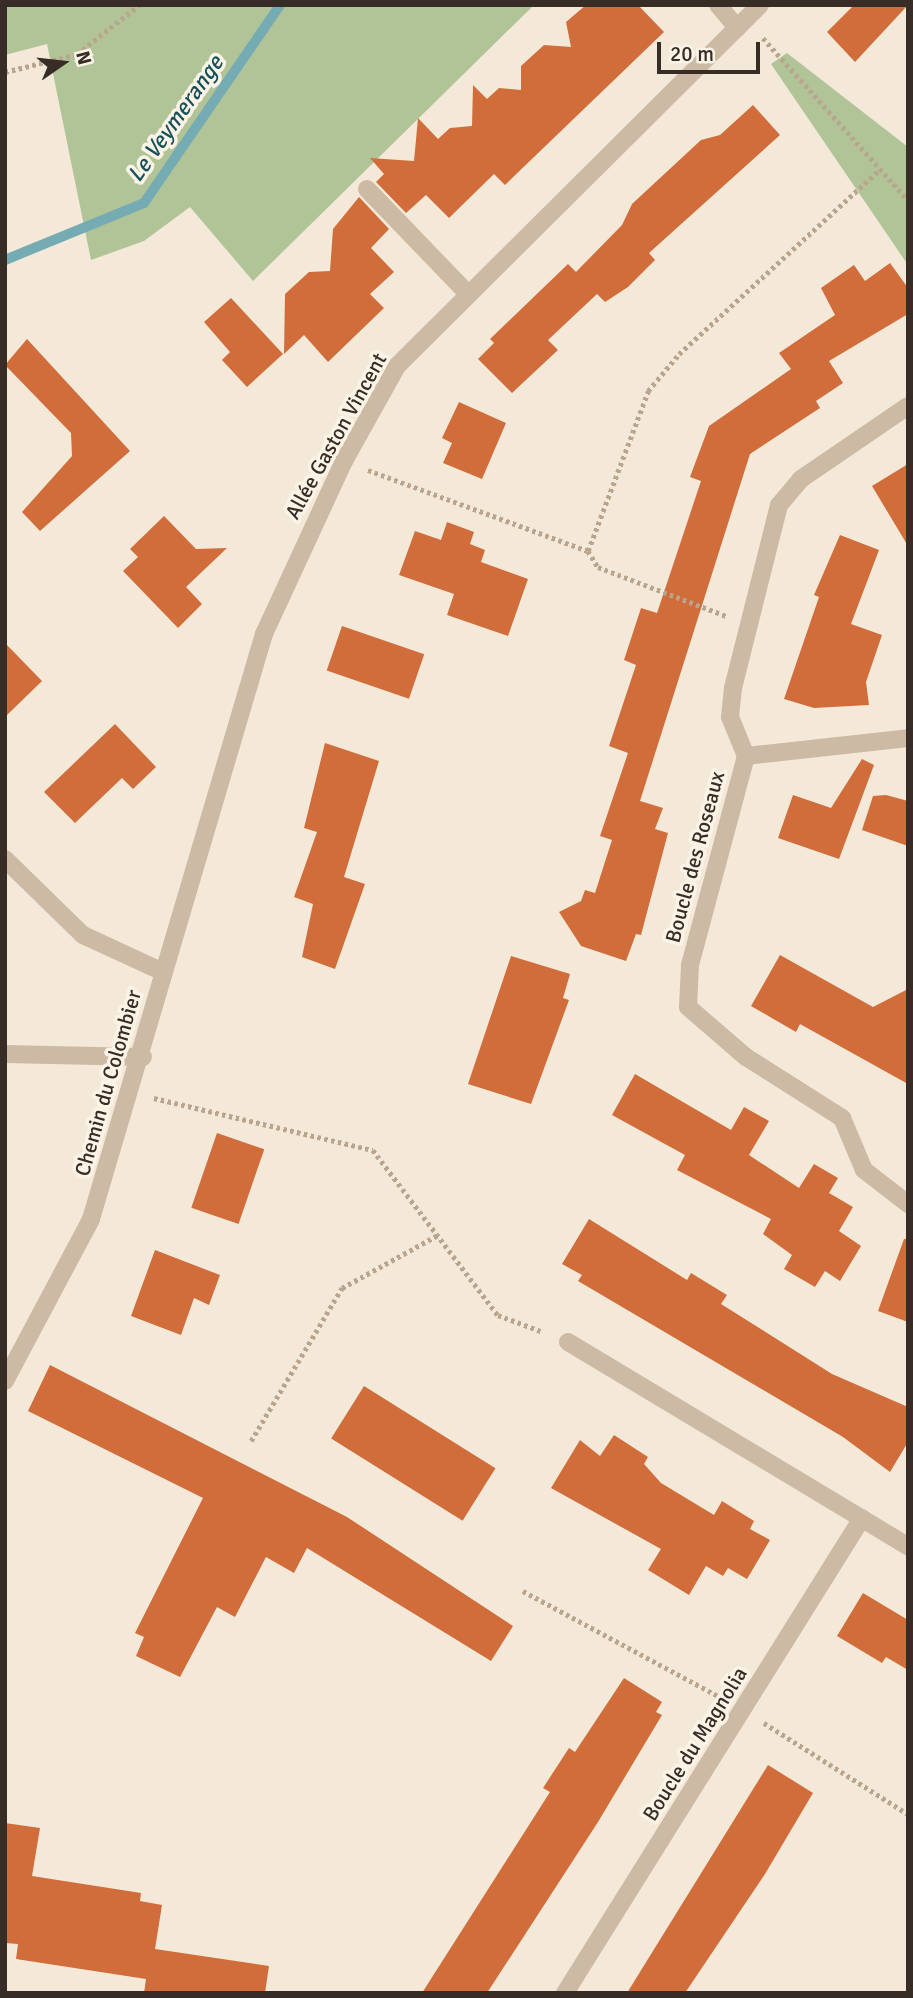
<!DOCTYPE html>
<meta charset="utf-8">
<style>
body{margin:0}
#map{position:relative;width:913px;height:1998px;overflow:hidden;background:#f4e9d9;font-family:Signika,sans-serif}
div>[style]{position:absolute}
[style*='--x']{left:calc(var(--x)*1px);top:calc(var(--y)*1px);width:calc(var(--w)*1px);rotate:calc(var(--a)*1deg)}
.green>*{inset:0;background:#b1c498}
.stream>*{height:10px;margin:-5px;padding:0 5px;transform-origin:5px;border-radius:5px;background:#75abb3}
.building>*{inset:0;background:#d06d3a;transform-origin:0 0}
.path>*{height:4.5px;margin-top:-2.25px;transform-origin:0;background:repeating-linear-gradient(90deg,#b9a48e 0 3.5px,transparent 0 7px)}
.lane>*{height:18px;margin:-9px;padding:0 9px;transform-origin:9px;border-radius:9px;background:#cdbaa4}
.street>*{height:18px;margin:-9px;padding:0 9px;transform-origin:9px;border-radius:9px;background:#cdbaa4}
span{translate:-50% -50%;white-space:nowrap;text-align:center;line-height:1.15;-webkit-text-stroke:7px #fbf3e5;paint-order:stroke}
.street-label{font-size:21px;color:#372d26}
.water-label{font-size:23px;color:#18515c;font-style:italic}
.frame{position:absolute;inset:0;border:7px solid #372d26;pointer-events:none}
.north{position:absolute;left:28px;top:28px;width:70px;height:70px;-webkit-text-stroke:5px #fbf3e5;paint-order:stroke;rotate:76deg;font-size:19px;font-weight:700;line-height:28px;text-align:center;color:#372d26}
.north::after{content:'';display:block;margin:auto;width:24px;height:32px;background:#372d26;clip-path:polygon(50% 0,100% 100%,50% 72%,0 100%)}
.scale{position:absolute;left:657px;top:42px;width:103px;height:32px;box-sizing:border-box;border:4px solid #372d26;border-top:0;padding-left:9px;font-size:21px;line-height:24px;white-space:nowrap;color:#372d26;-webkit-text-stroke:5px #fbf3e5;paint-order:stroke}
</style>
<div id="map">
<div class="green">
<div style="clip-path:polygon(5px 5px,534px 5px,253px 281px,190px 207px,144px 241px,91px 260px,47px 44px,5px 55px)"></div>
<div style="clip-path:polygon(787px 53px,908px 147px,908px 265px,771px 64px)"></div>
</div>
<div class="stream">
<div style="--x:5;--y:260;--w:150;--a:-22.3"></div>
<div style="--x:144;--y:203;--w:240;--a:-55.5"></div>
</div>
<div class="building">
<div style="clip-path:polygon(586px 5px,638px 5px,664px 32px,505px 185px,494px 174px,449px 218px,426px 195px,406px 213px,376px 182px,384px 174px,370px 158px,414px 161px,418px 118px,438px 139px,450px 128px,472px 126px,473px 85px,487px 99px,499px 88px,521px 90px,521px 66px,544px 45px,571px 47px,566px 22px)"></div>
<div style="clip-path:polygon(854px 5px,908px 5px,855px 62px,827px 32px)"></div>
<div style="clip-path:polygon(753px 105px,780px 135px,649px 253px,655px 260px,628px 287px,605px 302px,597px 294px,548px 340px,558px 350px,512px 393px,478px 359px,494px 343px,490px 339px,568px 264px,576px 272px,622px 225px,632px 204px,701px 140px,720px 135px)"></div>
<div style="clip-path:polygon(359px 197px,389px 229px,371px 248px,394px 272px,370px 294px,384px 308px,328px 362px,304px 335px,284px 354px,285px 294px,309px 272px,330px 271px,333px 229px)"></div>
<div style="clip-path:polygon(890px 263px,908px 288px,908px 314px,829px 361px,843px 383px,816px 401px,820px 408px,750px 454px,640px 801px,663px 808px,655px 829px,668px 833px,641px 935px,636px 934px,626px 961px,581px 946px,559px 912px,581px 901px,585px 890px,595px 893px,612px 840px,600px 836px,628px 753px,609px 746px,636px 665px,624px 660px,641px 608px,657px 613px,701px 481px,690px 477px,709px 426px,791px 369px,779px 353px,835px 315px,821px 288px,854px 265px,865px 281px)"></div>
<div style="clip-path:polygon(231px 298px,283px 354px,247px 387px,222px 360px,230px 352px,204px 322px)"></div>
<div style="clip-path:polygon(27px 339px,130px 451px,40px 531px,22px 512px,72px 456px,71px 433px,5px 365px)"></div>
<div style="clip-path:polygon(459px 402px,506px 423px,482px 479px,443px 463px,452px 443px,442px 438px)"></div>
<div style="clip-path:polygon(908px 464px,908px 546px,872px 486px)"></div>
<div style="clip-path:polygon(164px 516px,196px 549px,227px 548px,186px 587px,202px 604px,178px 628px,123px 571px,138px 557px,130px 549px)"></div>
<div style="clip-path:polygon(447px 522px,474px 532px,470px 544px,485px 550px,481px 562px,528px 579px,508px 636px,447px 615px,454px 594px,399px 575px,415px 531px,441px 540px)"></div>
<div style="clip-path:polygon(840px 535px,879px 550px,851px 624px,882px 635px,866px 682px,869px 705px,814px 708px,784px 699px,819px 597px,814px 595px)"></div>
<div style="left:342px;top:626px;width:87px;height:47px;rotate:19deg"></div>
<div style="clip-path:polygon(5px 643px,42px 681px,5px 717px)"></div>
<div style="clip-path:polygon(115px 724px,156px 767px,133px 789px,122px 778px,75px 823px,44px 792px)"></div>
<div style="clip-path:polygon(325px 743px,379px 761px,344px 877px,365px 884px,335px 969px,302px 957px,313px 904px,294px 897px,317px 832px,304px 828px)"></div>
<div style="clip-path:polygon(862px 759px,874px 765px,839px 859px,778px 838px,793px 795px,831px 808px)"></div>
<div style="clip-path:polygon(886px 795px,908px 801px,908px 846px,862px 830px,873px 796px)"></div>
<div style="clip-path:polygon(780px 955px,873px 1007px,908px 989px,908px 1084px,800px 1024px,796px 1032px,751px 1006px)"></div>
<div style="clip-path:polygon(511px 956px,570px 974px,563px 998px,569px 1000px,531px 1104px,468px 1084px)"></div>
<div style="clip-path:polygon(635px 1074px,731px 1130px,744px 1107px,769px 1121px,749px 1155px,799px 1188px,814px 1164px,838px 1178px,829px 1193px,853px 1207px,839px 1231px,861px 1246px,840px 1281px,825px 1271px,815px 1287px,784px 1269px,792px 1255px,763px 1234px,771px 1219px,677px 1170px,685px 1155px,612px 1115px)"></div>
<div style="left:217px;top:1133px;width:50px;height:79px;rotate:19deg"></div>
<div style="clip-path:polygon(589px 1219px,687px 1280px,691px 1273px,727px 1295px,721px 1304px,832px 1374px,908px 1407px,908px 1442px,890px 1472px,843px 1437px,578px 1281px,582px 1275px,562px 1264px)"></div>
<div style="clip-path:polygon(904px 1239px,908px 1239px,908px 1322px,878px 1311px)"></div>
<div style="clip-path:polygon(155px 1250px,220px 1275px,209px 1305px,194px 1298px,181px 1335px,131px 1316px)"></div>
<div style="clip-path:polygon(50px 1365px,347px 1517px,513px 1626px,491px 1661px,307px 1548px,294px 1573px,266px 1557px,235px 1617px,217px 1607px,180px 1677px,136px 1656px,144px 1637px,135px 1633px,203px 1498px,28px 1411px)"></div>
<div style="left:364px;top:1386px;width:155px;height:62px;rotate:32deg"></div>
<div style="clip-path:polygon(614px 1435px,648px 1457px,644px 1464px,661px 1483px,714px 1515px,722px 1501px,754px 1521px,750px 1529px,770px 1540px,747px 1579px,728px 1568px,723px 1576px,706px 1566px,689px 1595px,648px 1570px,661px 1549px,551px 1488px,580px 1440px,600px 1456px)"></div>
<div style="clip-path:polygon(863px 1593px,908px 1620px,908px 1670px,886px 1657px,882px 1663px,837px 1636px)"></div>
<div style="clip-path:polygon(624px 1678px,662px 1702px,656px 1712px,662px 1715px,598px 1822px,487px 1993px,422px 1993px,550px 1792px,543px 1788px,569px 1748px,575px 1752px)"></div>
<div style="clip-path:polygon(768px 1765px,813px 1793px,765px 1874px,685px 1993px,627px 1993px)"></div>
<div style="clip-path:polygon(5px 1823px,40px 1828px,32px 1876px,141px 1893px,140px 1901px,162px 1905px,155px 1949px,269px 1966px,265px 1993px,144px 1993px,146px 1979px,16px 1959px,18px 1944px,5px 1943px)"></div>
</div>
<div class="path">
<div style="--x:763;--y:38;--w:217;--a:48.2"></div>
<div style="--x:5;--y:72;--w:74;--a:-14"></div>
<div style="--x:77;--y:54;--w:79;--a:-38.3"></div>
<div style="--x:368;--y:470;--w:234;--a:20.2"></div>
<div style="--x:588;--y:551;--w:19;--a:58"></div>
<div style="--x:598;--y:567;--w:137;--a:20.9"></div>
<div style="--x:588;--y:551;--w:171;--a:-69.4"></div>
<div style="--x:648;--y:391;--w:48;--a:-50"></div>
<div style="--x:679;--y:354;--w:272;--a:-42.6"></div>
<div style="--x:154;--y:1098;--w:225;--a:13.4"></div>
<div style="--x:373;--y:1150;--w:207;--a:52.9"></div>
<div style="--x:498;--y:1315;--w:48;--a:20.7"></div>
<div style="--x:251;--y:1441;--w:178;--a:-59.3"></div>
<div style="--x:342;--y:1288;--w:110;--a:-28.9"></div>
<div style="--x:523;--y:1591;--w:224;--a:28.3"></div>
<div style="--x:764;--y:1723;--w:170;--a:32.3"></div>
</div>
<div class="lane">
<div style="--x:718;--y:5;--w:30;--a:50"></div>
<div style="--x:367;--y:189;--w:143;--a:46.1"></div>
</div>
<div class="street">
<div style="--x:908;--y:406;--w:130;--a:145.7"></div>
<div style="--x:801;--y:479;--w:34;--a:130"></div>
<div style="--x:779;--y:505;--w:189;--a:104.1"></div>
<div style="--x:733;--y:688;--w:29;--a:96"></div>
<div style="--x:730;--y:717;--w:42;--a:67.7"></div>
<div style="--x:746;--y:756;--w:216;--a:105"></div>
<div style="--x:690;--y:965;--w:42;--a:92.7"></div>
<div style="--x:688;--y:1007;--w:77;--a:40.8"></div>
<div style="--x:746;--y:1057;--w:114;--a:32.4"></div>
<div style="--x:842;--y:1118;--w:56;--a:67.1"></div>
<div style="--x:864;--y:1170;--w:56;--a:37.7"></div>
<div style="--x:746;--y:756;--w:163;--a:-6.3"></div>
<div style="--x:5;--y:859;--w:109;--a:44.3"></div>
<div style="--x:83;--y:935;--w:88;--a:24.8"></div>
<div style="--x:5;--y:1054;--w:138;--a:1.2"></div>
<div style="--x:568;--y:1342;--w:397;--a:31"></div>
<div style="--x:5;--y:1381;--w:183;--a:-62"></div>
<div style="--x:91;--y:1219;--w:610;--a:-73.53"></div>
<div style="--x:264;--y:634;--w:191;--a:-65.2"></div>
<div style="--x:344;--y:461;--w:109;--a:-60.8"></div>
<div style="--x:397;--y:366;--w:512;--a:-44.84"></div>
<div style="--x:565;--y:1993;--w:560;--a:-57.98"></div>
</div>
<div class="street-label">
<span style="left:336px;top:436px;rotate:-61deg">Allée Gaston Vincent</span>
<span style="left:695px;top:857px;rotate:-75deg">Boucle des Roseaux</span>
<span style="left:108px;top:1083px;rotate:-74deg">Chemin du Colombier</span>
<span style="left:695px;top:1744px;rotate:-58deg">Boucle du Magnolia</span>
</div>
<div class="water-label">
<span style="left:176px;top:119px;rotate:-55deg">Le Veymerange</span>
</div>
<div class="frame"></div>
<div class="north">N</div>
<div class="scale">20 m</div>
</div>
